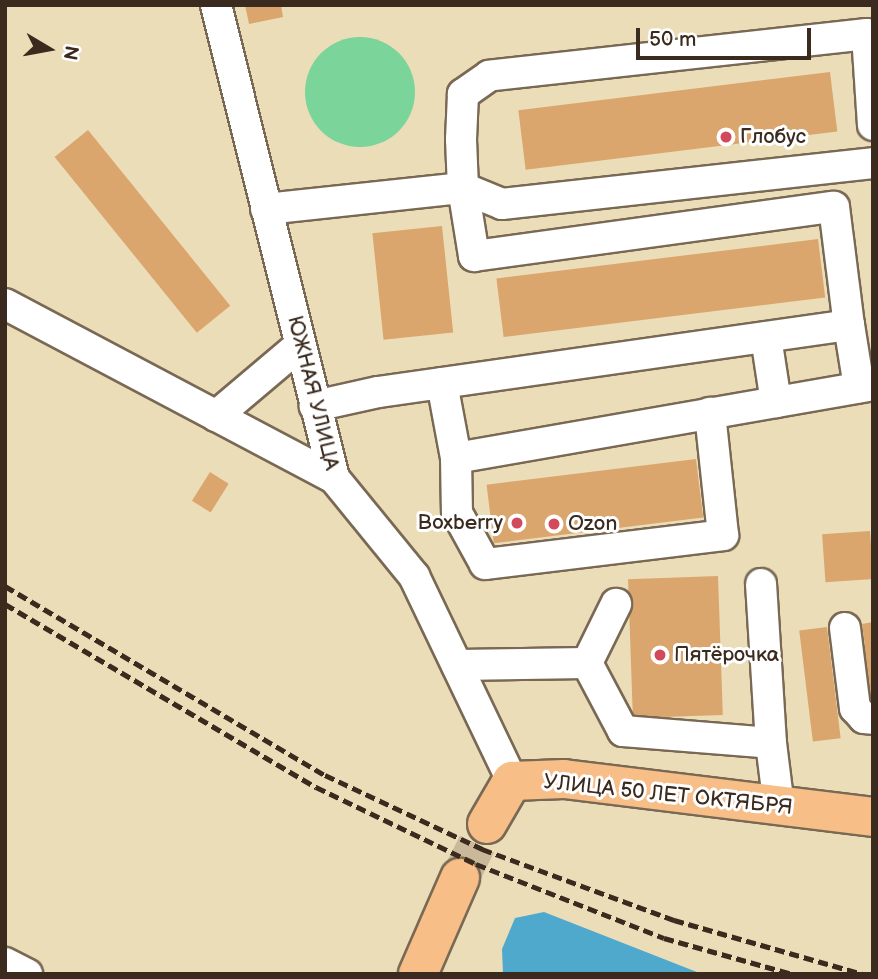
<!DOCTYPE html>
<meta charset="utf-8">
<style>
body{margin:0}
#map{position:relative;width:878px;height:979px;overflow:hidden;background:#ecddb9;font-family:"Balsamiq Sans",sans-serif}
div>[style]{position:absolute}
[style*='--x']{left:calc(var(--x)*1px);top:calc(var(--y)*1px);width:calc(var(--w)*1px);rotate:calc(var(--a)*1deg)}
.green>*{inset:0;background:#7bd499}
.round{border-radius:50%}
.water>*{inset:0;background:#4fa9cc}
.building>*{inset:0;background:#daa66d;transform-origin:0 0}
.major-tunnel>*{height:38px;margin-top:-19px;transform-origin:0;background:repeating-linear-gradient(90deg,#c9b99a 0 38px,transparent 0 57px)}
.roads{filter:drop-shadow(2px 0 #796954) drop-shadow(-2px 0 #796954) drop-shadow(0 2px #796954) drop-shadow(0 -2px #796954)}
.minor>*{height:30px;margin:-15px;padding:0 15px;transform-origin:15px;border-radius:15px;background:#fff}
.major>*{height:38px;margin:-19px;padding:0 19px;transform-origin:19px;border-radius:19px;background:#f7be87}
.rail>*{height:5px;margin-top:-2.5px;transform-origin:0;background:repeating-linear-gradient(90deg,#3b2a1e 0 10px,transparent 0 15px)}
.dots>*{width:19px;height:19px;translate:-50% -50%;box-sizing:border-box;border:4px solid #fff;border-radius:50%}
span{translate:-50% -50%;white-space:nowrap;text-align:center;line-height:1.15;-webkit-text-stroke:6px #fff;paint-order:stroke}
.poi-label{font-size:21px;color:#3b2a1e}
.left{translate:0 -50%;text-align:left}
.right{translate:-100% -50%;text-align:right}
.street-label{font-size:21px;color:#3b2a1e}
.frame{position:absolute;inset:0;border:7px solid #3b2a1e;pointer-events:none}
.north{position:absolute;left:14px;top:14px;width:70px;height:70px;-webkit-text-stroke:5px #fff;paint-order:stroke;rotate:100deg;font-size:19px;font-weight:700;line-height:28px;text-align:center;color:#3b2a1e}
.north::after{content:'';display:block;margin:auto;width:24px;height:32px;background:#3b2a1e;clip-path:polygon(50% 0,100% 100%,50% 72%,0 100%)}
.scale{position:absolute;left:636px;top:28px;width:175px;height:32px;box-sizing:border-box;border:4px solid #3b2a1e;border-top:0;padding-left:9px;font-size:21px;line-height:24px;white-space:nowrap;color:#3b2a1e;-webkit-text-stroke:5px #fff;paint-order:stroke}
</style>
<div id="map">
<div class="green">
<div class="round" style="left:305px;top:37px;width:110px;height:110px"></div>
</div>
<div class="water">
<div style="clip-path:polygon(544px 912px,702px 974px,503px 974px,502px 949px,515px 918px)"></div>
</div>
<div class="building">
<div style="clip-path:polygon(245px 5px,281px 5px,283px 17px,249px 24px)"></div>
<div style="left:830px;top:72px;width:60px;height:314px;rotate:83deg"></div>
<div style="left:88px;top:130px;width:226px;height:43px;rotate:51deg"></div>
<div style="left:442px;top:226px;width:107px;height:70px;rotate:84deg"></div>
<div style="left:818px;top:239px;width:59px;height:324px;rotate:83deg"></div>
<div style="left:696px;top:459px;width:59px;height:211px;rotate:83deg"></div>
<div style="left:210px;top:472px;width:22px;height:34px;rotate:32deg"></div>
<div style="left:870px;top:531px;width:48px;height:48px;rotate:86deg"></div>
<div style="left:718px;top:576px;width:139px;height:90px;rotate:88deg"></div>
<div style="clip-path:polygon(873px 622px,873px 701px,863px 703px,855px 647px,865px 646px,862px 624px)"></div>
<div style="left:827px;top:627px;width:112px;height:28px;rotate:83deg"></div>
</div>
<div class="major-tunnel">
<div style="--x:460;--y:878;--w:60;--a:-63.4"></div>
</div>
<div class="roads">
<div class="minor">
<div style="--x:216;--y:5;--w:487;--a:76"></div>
<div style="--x:334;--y:478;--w:127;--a:50.8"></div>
<div style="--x:414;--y:576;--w:227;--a:64.4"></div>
<div style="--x:873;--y:125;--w:91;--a:-93.8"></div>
<div style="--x:867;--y:34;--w:380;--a:173.7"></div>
<div style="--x:489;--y:76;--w:32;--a:145"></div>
<div style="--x:463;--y:94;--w:45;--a:92.5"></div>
<div style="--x:461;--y:139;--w:49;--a:87.7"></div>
<div style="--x:463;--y:188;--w:42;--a:22.3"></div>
<div style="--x:502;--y:204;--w:373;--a:-6.3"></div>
<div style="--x:266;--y:209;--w:198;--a:-6.1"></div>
<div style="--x:463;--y:188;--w:69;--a:80.8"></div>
<div style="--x:474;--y:256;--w:363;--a:-7.8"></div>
<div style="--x:834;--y:207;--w:119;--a:82.8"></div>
<div style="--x:849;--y:325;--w:476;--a:171.9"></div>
<div style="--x:378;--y:392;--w:65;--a:167.5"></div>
<div style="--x:5;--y:304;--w:372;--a:27.9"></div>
<div style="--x:849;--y:325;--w:63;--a:80.8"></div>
<div style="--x:766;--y:337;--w:66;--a:81.3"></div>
<div style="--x:442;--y:383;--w:76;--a:79.4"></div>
<div style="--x:456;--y:458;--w:423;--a:-9.9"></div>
<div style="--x:216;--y:416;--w:110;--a:-40.2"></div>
<div style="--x:456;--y:458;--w:55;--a:89"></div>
<div style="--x:457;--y:513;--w:58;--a:61.2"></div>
<div style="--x:485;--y:564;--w:240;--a:-6.9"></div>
<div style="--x:723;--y:535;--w:123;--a:-96.1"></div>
<div style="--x:761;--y:584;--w:159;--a:86.4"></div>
<div style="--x:845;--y:628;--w:81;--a:82.9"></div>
<div style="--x:855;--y:708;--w:13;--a:48"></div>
<div style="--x:864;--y:718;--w:9;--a:6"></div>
<div style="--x:587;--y:663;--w:77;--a:62.1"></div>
<div style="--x:623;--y:731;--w:148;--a:4.6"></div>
<div style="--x:771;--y:743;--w:64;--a:82.9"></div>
<div style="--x:587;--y:663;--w:66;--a:-63.8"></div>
<div style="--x:457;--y:665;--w:130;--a:-0.9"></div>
<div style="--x:5;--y:963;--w:25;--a:27"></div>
</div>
<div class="major">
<div style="--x:487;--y:824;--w:50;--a:-59.8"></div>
<div style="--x:512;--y:781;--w:52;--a:-2.2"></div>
<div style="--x:564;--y:779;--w:311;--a:7"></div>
<div style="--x:418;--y:974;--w:105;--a:-66.4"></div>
</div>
</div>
<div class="rail">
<div style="--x:5;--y:586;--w:372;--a:30.6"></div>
<div style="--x:325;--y:775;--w:174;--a:25.2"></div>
<div style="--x:482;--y:849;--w:205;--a:20.3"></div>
<div style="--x:674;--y:920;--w:196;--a:16"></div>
<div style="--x:5;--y:604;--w:361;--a:30.5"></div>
<div style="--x:316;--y:787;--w:178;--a:25.7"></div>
<div style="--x:476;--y:864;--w:202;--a:21.5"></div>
<div style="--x:664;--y:938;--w:133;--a:15.7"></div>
</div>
<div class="dots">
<div style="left:726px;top:137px;background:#d1495b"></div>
<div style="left:517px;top:523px;background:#d1495b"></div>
<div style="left:554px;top:524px;background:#d1495b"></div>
<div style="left:660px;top:655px;background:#d1495b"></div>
</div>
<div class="poi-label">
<span class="left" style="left:740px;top:137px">Глобус</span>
<span class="right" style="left:503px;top:523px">Boxberry</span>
<span class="left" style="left:568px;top:524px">Ozon</span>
<span class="left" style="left:674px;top:655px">Пятёрочка</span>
</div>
<div class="street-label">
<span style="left:313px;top:393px;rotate:76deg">ЮЖНАЯ УЛИЦА</span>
<span style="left:668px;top:795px;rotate:6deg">УЛИЦА 50 ЛЕТ ОКТЯБРЯ</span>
</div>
<div class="frame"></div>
<div class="north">N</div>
<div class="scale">50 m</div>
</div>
